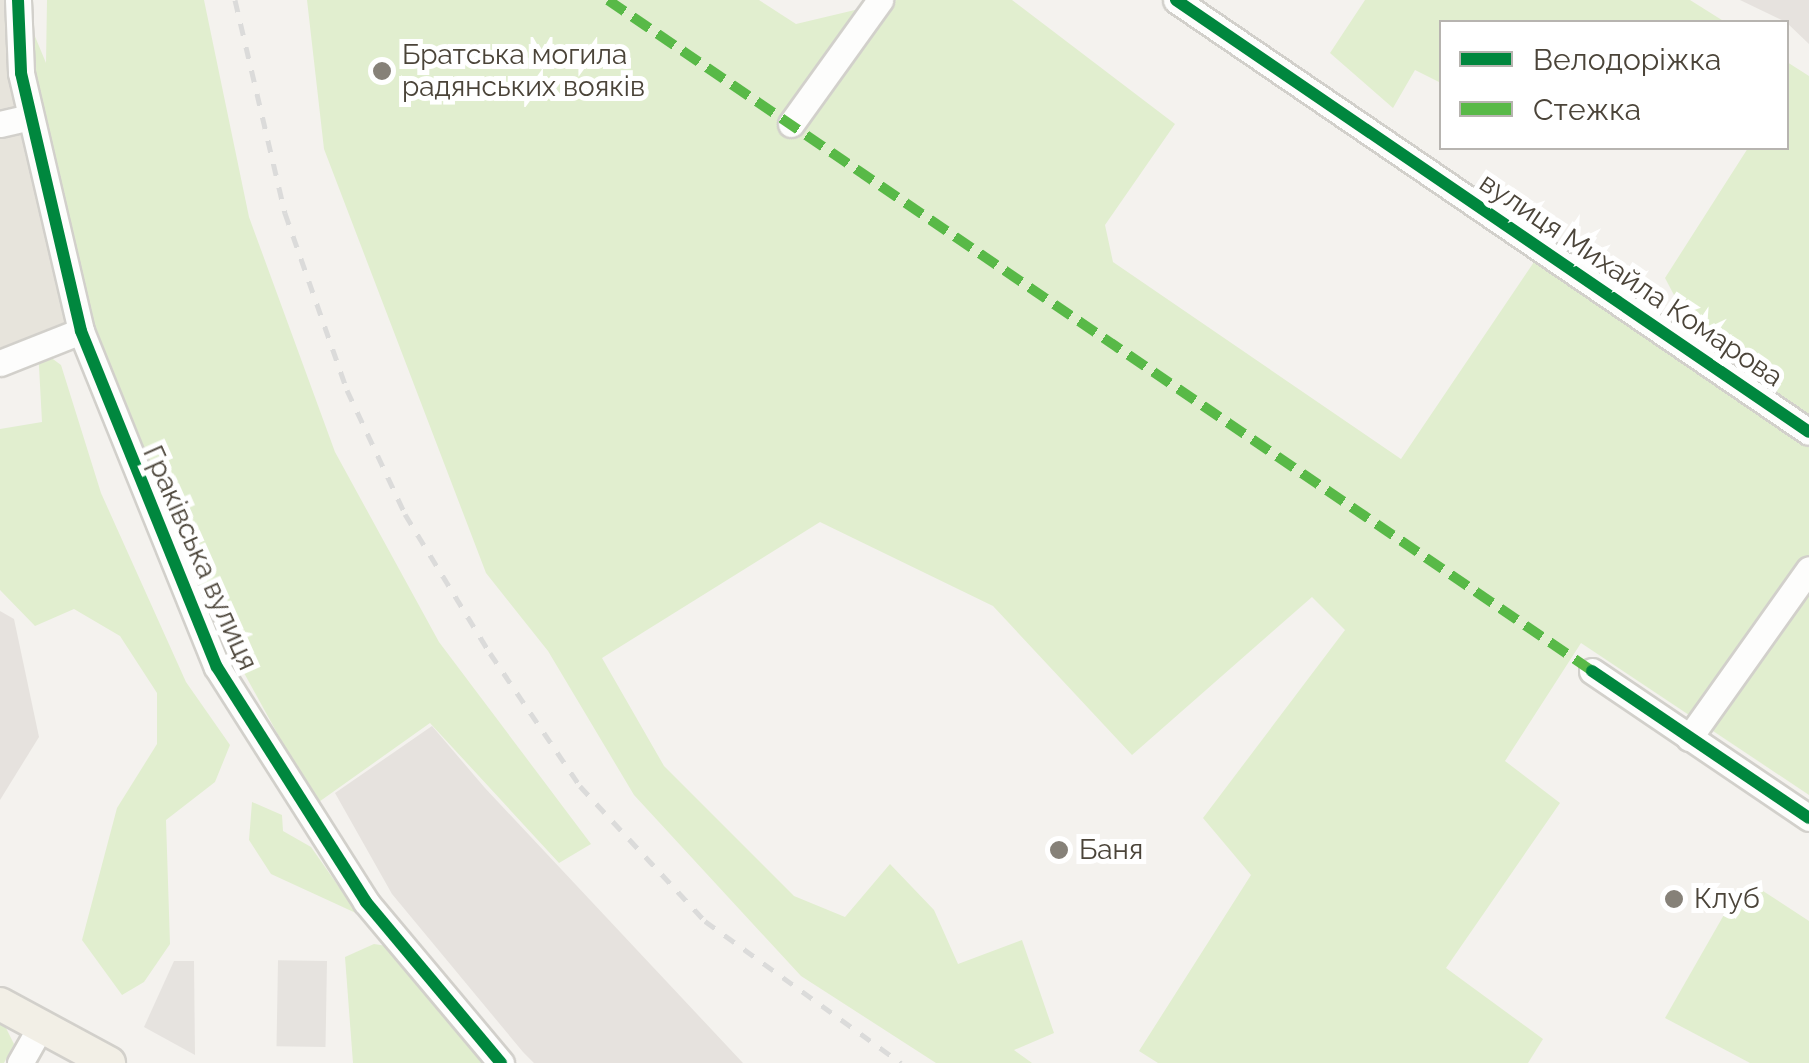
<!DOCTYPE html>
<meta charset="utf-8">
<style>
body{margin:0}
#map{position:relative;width:1809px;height:1063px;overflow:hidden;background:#f4f2ee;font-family:Raleway,sans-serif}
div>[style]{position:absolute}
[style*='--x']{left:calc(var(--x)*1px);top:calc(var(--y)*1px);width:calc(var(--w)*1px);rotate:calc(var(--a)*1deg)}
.residential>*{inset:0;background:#e7e4dc}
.industrial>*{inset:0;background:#e6e2de}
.green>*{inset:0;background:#e1eecf}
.parking>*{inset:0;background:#e6e3df;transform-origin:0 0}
.roads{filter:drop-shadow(2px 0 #d2d0cb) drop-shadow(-2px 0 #d2d0cb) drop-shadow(0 2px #d2d0cb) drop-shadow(0 -2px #d2d0cb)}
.minor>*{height:25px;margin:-12.5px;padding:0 12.5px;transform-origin:12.5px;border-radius:12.5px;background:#fdfdfc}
.major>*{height:32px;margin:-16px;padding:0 16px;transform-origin:16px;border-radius:16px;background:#f2efe6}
.rail>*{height:5px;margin-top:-2.5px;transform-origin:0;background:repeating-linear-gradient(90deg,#dbdbda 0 12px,transparent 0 24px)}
.quiet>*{height:10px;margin-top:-5px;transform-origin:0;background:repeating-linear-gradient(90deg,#58b947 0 20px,transparent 0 30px)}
.cycleway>*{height:12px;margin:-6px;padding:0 6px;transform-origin:6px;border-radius:6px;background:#00873e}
.dots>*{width:28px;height:28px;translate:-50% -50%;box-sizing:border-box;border:5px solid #fff;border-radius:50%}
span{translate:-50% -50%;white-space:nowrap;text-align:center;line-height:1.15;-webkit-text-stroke:10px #fff;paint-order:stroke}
.poi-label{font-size:28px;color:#4b4439}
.left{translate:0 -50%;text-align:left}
.street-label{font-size:28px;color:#4b4439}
.legend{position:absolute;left:1439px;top:20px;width:350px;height:130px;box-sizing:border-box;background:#fff;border:2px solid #b7b4b0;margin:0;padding:12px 18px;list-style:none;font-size:30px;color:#4b4439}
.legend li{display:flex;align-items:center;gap:20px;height:50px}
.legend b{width:50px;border:2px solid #b7b4b0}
</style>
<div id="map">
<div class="residential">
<div style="clip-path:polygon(0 0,18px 0,81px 331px,0 363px)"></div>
</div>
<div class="industrial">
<div style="clip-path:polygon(1740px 0,1809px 0,1809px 44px,1786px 22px)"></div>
<div style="clip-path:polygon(0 611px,14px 619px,39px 737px,0 800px)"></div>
<div style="clip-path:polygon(432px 726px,485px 788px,743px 1063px,534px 1063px,523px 1052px,392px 894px,335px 793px)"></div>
</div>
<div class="green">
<div style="clip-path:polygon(47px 0,204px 0,249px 217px,335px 452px,439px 642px,591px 844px,559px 863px,430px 723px,316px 804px,175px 547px,80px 305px,22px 5px,46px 63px)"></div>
<div style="clip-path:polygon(307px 0,759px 0,796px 24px,897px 0,1012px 0,1175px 124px,1105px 225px,1113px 262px,1401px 459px,1538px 256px,1809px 439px,1809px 795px,1581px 643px,1505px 761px,1560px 803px,1446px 968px,1543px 1039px,1528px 1063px,1158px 1063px,1139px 1051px,1251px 875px,1203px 818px,1345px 630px,1312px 597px,1132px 755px,993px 606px,820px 522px,602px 658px,664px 766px,794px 896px,845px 917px,890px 864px,934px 910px,958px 964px,1022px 940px,1054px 1033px,1014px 1050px,1032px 1063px,936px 1063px,801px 976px,634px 795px,548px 651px,486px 573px,324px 149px)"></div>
<div style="clip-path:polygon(1365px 0,1690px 0,1725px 22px,1442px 22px,1441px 83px,1415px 70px,1393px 108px,1330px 53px)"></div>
<div style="clip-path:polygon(1787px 62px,1809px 76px,1809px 418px,1699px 342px,1665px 278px,1748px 148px,1786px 148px)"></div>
<div style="clip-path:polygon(38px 348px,61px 365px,101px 493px,186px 682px,230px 745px,215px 782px,166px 820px,170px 944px,144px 982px,122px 995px,82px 940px,117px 808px,157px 744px,157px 693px,120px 636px,74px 609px,35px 626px,0 590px,0 429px,42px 422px)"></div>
<div style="clip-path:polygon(252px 802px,282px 815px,283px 831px,311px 847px,358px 914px,271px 874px,249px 840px)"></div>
<div style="clip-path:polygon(1760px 889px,1809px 921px,1809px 1063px,1750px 1063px,1665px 1018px,1725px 913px)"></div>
<div style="clip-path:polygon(374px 944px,387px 946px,485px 1063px,353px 1063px,345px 957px)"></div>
<div style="clip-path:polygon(0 1016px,14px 1044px,4px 1063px,0 1063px)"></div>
</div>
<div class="parking">
<div style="clip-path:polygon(174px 961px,194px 961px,195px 1055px,144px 1027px)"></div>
<div style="left:327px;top:961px;width:86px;height:49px;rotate:91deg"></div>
</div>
<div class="roads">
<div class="minor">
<div style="--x:18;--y:0;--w:73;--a:87.6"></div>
<div style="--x:21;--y:73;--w:265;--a:76.9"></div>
<div style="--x:81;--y:331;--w:362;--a:68"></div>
<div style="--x:217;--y:667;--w:278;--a:57.6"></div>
<div style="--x:366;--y:902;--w:210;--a:50"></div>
<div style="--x:1176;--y:0;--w:766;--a:34.31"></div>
<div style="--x:0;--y:124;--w:31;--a:-13"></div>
<div style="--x:791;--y:124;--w:153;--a:-54.3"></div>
<div style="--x:0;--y:363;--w:87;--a:-21.6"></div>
<div style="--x:1592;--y:671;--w:262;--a:34.1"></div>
<div style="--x:1689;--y:738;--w:207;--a:-54.6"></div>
<div style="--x:20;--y:1063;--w:43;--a:-60.4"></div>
</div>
<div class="major">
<div style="--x:0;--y:1004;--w:124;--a:28.4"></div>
</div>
</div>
<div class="rail">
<div style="--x:235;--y:0;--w:219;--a:76.8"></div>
<div style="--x:285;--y:213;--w:188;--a:70.7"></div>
<div style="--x:347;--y:390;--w:137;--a:64.9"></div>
<div style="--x:405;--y:514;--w:163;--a:58.6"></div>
<div style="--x:490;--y:653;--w:161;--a:55.9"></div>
<div style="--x:580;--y:786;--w:184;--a:47.2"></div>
<div style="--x:705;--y:921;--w:242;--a:35.9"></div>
</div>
<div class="quiet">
<div style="--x:608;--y:0;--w:1191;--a:34.29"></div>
</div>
<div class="cycleway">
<div style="--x:18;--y:0;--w:73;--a:87.6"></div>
<div style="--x:21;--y:73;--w:265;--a:76.9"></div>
<div style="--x:81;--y:331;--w:362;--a:68"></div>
<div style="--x:217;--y:667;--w:278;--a:57.6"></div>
<div style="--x:366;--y:902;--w:210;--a:50"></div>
<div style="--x:1176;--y:0;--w:766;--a:34.31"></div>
<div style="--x:1592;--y:671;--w:262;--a:34.1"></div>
</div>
<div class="dots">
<div style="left:382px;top:71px;background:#868178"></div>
<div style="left:1059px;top:850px;background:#868178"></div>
<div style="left:1674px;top:899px;background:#868178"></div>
</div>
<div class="poi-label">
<span class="left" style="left:402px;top:71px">Братська могила<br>радянських вояків</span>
<span class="left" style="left:1079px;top:850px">Баня</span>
<span class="left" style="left:1694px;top:899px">Клуб</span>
</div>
<div class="street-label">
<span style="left:1631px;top:280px;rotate:34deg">вулиця Михайла Комарова</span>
<span style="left:200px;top:558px;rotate:66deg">Граківська вулиця</span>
</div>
<ul class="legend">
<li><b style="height:12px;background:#00873e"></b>Велодоріжка</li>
<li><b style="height:12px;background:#58b947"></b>Стежка</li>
</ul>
</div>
